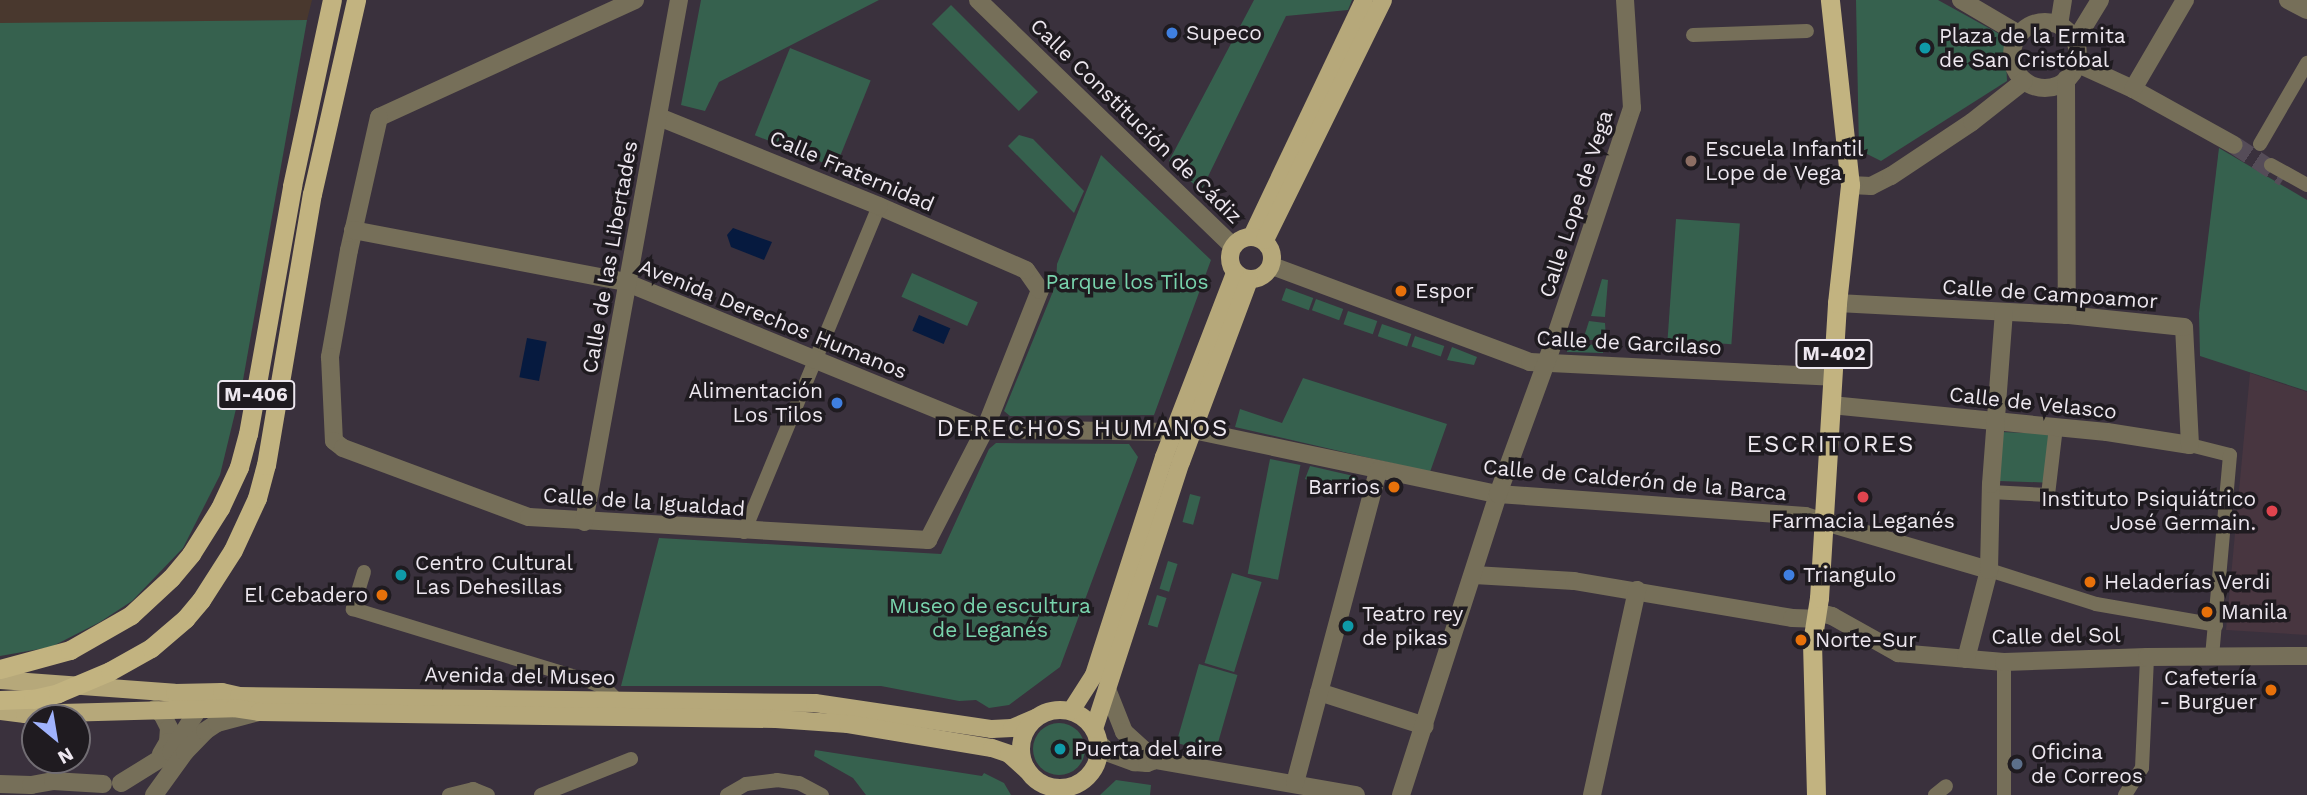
<!DOCTYPE html>
<meta charset="utf-8">
<style>
body{margin:0}
#map{position:relative;width:2307px;height:795px;overflow:hidden;background:#3a313d;font-family:"Work Sans",sans-serif}
div>[style]{position:absolute}
[style*='--x']{left:calc(var(--x)*1px);top:calc(var(--y)*1px);width:calc(var(--w)*1px);rotate:calc(var(--a)*1deg)}
.industrial>*{inset:0;background:#49382e}
.medical>*{inset:0;background:#483640}
.green>*{inset:0;background:#36614e;transform-origin:0 0}
.round{border-radius:50%}
.water>*{inset:0;background:#061a3f;transform-origin:0 0}
.minor-tunnel>*{height:18px;margin-top:-9px;transform-origin:0;background:repeating-linear-gradient(90deg,#554c58 0 18px,transparent 0 27px)}
.pedestrian>*{height:14px;margin:-7px;padding:0 7px;transform-origin:7px;border-radius:7px;background:#766f59}
.minor>*{height:18px;margin:-9px;padding:0 9px;transform-origin:9px;border-radius:9px;background:#766f59}
.minor>.ring{margin:-9px;padding:0;box-sizing:content-box;background:none;border:18px solid #766f59;border-radius:50%}
.primary>*{height:18px;margin:-9px;padding:0 9px;transform-origin:9px;border-radius:9px;background:#b6a87a}
.primary>.ring{margin:-9px;padding:0;box-sizing:content-box;background:none;border:18px solid #b6a87a;border-radius:50%}
.trunk>*{height:19px;margin:-9.5px;padding:0 9.5px;transform-origin:9.5px;border-radius:9.5px;background:#c2b380}
.dots>*{width:19px;height:19px;translate:-50% -50%;box-sizing:border-box;border:4px solid #1f1b20;border-radius:50%}
span{translate:-50% -50%;white-space:nowrap;text-align:center;line-height:1.15;-webkit-text-stroke:7px #1f1b20;paint-order:stroke}
.shield-label span{padding:2px 5px;background:#1f1b20;border:2px solid;border-radius:5px;-webkit-text-stroke-width:0}
.shield-label{font-size:19px;color:#ede7ef;font-weight:700}
.poi-label{font-size:21px;color:#ede7ef}
.left{translate:0 -50%;text-align:left}
.right{translate:-100% -50%;text-align:right}
.street-label{font-size:21px;color:#ede7ef}
.park-label{font-size:21px;color:#79d4ad}
.quarter-label{font-size:24px;color:#ede7ef;letter-spacing:2px}
.north{position:absolute;left:21px;top:704px;width:70px;height:70px;box-sizing:border-box;background:#1f1b20;border:2px solid #716d73;border-radius:50%;rotate:150deg;font-size:19px;font-weight:700;line-height:28px;text-align:center;color:#ede7ef}
.north::after{content:'';display:block;margin:auto;width:24px;height:32px;background:#a0b3fd;clip-path:polygon(50% 0,100% 100%,50% 72%,0 100%)}
</style>
<div id="map">
<div class="industrial">
<div style="clip-path:polygon(0 0,312px 0,307px 20px,0 24px)"></div>
</div>
<div class="medical">
<div style="clip-path:polygon(2250px 373px,2307px 392px,2307px 635px,2226px 630px)"></div>
</div>
<div class="green">
<div style="clip-path:polygon(701px 0,879px 0,719px 82px,705px 111px,681px 105px)"></div>
<div style="clip-path:polygon(1254px 0,1352px 0,1348px 10px,1286px 16px,1201px 191px,1169px 161px)"></div>
<div style="clip-path:polygon(1856px 0,1938px 0,2005px 37px,2007px 81px,1881px 161px,1859px 150px)"></div>
<div style="left:951px;top:5px;width:123px;height:27px;rotate:45deg"></div>
<div style="clip-path:polygon(307px 20px,243px 380px,220px 475px,183px 548px,132px 601px,100px 622px,51px 647px,0 656px,0 23px)"></div>
<div style="left:790px;top:48px;width:87px;height:94px;rotate:22deg"></div>
<div style="clip-path:polygon(1019px 135px,1033px 139px,1084px 191px,1074px 213px,1008px 146px)"></div>
<div style="clip-path:polygon(2219px 148px,2307px 200px,2307px 391px,2200px 356px,2199px 313px)"></div>
<div style="clip-path:polygon(1101px 155px,1211px 260px,1154px 415px,1010px 416px,1004px 411px,1056px 284px,1057px 264px)"></div>
<div style="left:1676px;top:219px;width:64px;height:121px;rotate:4deg"></div>
<div style="left:912px;top:273px;width:72px;height:26px;rotate:24deg"></div>
<div style="clip-path:polygon(1602px 279px,1608px 280px,1605px 317px,1591px 316px)"></div>
<div style="left:1286px;top:288px;width:29px;height:13px;rotate:20deg"></div>
<div style="left:1316px;top:299px;width:29px;height:12px;rotate:20deg"></div>
<div style="left:1348px;top:311px;width:31px;height:14px;rotate:19deg"></div>
<div style="clip-path:polygon(1589px 321px,1605px 323px,1606px 340px,1583px 340px)"></div>
<div style="left:1382px;top:324px;width:31px;height:13px;rotate:19deg"></div>
<div style="left:1415px;top:336px;width:31px;height:11px;rotate:19deg"></div>
<div style="clip-path:polygon(1570px 342px,1603px 346px,1603px 353px,1567px 352px,1567px 343px)"></div>
<div style="clip-path:polygon(1452px 347px,1477px 357px,1474px 365px,1447px 360px)"></div>
<div style="clip-path:polygon(1303px 378px,1447px 424px,1430px 472px,1235px 427px,1240px 409px,1282px 423px)"></div>
<div style="left:2001px;top:432px;width:49px;height:49px;rotate:2deg"></div>
<div style="clip-path:polygon(996px 443px,1129px 444px,1138px 457px,1060px 667px,1009px 705px,989px 708px,976px 700px,959px 701px,881px 686px,621px 686px,659px 538px,941px 554px,989px 449px)"></div>
<div style="left:1270px;top:459px;width:31px;height:117px;rotate:11deg"></div>
<div style="clip-path:polygon(1310px 466px,1358px 477px,1354px 494px,1305px 479px)"></div>
<div style="left:1190px;top:494px;width:11px;height:29px;rotate:15deg"></div>
<div style="left:1168px;top:561px;width:10px;height:29px;rotate:17deg"></div>
<div style="left:1232px;top:573px;width:31px;height:94px;rotate:17deg"></div>
<div style="left:1157px;top:595px;width:10px;height:31px;rotate:17deg"></div>
<div style="left:1199px;top:664px;width:40px;height:82px;rotate:16deg"></div>
<div class="round" style="left:1033px;top:723px;width:52px;height:52px"></div>
<div style="clip-path:polygon(815px 750px,982px 776px,984px 773px,1004px 783px,1011px 795px,866px 795px,853px 778px,814px 756px)"></div>
<div style="clip-path:polygon(1116px 780px,1151px 785px,1150px 795px,1100px 795px)"></div>
</div>
<div class="water">
<div style="clip-path:polygon(733px 228px,772px 242px,764px 260px,731px 247px,727px 235px)"></div>
<div style="left:919px;top:315px;width:34px;height:17px;rotate:23deg"></div>
<div style="left:527px;top:338px;width:20px;height:40px;rotate:11deg"></div>
</div>
<div class="minor-tunnel">
<div style="--x:2234;--y:145;--w:60;--a:33.4"></div>
</div>
<div class="pedestrian">
<div style="--x:1693;--y:35;--w:114;--a:-2"></div>
<div style="--x:2260;--y:144;--w:94;--a:-59.9"></div>
<div style="--x:2271;--y:165;--w:41;--a:29.1"></div>
<div style="--x:2190;--y:445;--w:41;--a:14"></div>
<div style="--x:2230;--y:455;--w:203;--a:95.1"></div>
<div style="--x:1990;--y:492;--w:58;--a:3"></div>
<div style="--x:2048;--y:495;--w:68;--a:-83.3"></div>
<div style="--x:744;--y:532;--w:353;--a:-67.5"></div>
<div style="--x:1989;--y:570;--w:112;--a:17.6"></div>
<div style="--x:2096;--y:604;--w:122;--a:9.9"></div>
<div style="--x:364;--y:572;--w:39;--a:107"></div>
<div style="--x:353;--y:609;--w:247;--a:17"></div>
<div style="--x:589;--y:681;--w:17;--a:24"></div>
<div style="--x:605;--y:688;--w:16;--a:45"></div>
<div style="--x:2004;--y:662;--w:133;--a:90"></div>
<div style="--x:449;--y:795;--w:25;--a:-14"></div>
<div style="--x:473;--y:789;--w:16;--a:22"></div>
<div style="--x:541;--y:795;--w:97;--a:-21.8"></div>
<div style="--x:727;--y:795;--w:22;--a:-30"></div>
<div style="--x:746;--y:784;--w:31;--a:-7"></div>
<div style="--x:777;--y:780;--w:22;--a:8"></div>
<div style="--x:799;--y:783;--w:26;--a:28"></div>
<div style="--x:1935;--y:795;--w:14;--a:-39"></div>
<div style="--x:2125;--y:795;--w:32;--a:-58"></div>
<div style="--x:2142;--y:768;--w:111;--a:-87.4"></div>
</div>
<div class="minor">
<div style="--x:635;--y:0;--w:281;--a:155.4"></div>
<div style="--x:379;--y:117;--w:136;--a:102.7"></div>
<div style="--x:349;--y:250;--w:109;--a:100.1"></div>
<div style="--x:330;--y:357;--w:84;--a:87.3"></div>
<div style="--x:334;--y:441;--w:11;--a:38"></div>
<div style="--x:343;--y:448;--w:198;--a:20.4"></div>
<div style="--x:529;--y:517;--w:400;--a:3.3"></div>
<div style="--x:928;--y:540;--w:125;--a:-62.8"></div>
<div style="--x:985;--y:429;--w:149;--a:-68.4"></div>
<div style="--x:1040;--y:290;--w:24;--a:-125"></div>
<div style="--x:1026;--y:270;--w:160;--a:-156.5"></div>
<div style="--x:879;--y:206;--w:237;--a:-158"></div>
<div style="--x:978;--y:0;--w:354;--a:44"></div>
<div style="--x:1961;--y:0;--w:67;--a:30.4"></div>
<div style="--x:2288;--y:0;--w:21;--a:28"></div>
<div class="ring" style="left:2012px;top:22px;width:48px;height:48px"></div>
<div style="--x:2059;--y:25;--w:25;--a:-81"></div>
<div style="--x:2075;--y:41;--w:48;--a:-58.6"></div>
<div style="--x:2076;--y:63;--w:63;--a:24.5"></div>
<div style="--x:2133;--y:89;--w:115;--a:29"></div>
<div style="--x:2066;--y:79;--w:236;--a:89.8"></div>
<div style="--x:2133;--y:89;--w:103;--a:-59.7"></div>
<div style="--x:1850;--y:185;--w:21;--a:3"></div>
<div style="--x:1871;--y:186;--w:22;--a:-27"></div>
<div style="--x:1891;--y:176;--w:97;--a:-33.7"></div>
<div style="--x:1972;--y:122;--w:66;--a:-38.3"></div>
<div style="--x:353;--y:230;--w:277;--a:10.8"></div>
<div style="--x:625;--y:282;--w:389;--a:22.2"></div>
<div style="--x:985;--y:429;--w:188;--a:0.9"></div>
<div style="--x:1272;--y:266;--w:275;--a:20.4"></div>
<div style="--x:1530;--y:362;--w:303;--a:2.8"></div>
<div style="--x:1831;--y:405;--w:277;--a:5.6"></div>
<div style="--x:2107;--y:432;--w:84;--a:8.9"></div>
<div style="--x:2190;--y:445;--w:118;--a:-92.9"></div>
<div style="--x:2184;--y:327;--w:118;--a:-174.1"></div>
<div style="--x:2067;--y:315;--w:230;--a:-177"></div>
<div style="--x:1193;--y:430;--w:312;--a:11.9"></div>
<div style="--x:1498;--y:494;--w:308;--a:4.1"></div>
<div style="--x:1805;--y:516;--w:192;--a:16.4"></div>
<div style="--x:584;--y:522;--w:531;--a:-79.69"></div>
<div style="--x:1474;--y:575;--w:100;--a:3.4"></div>
<div style="--x:1574;--y:581;--w:221;--a:9.6"></div>
<div style="--x:1792;--y:618;--w:23;--a:2"></div>
<div style="--x:1817;--y:612;--w:16;--a:15"></div>
<div style="--x:1832;--y:616;--w:76;--a:29.3"></div>
<div style="--x:1898;--y:653;--w:106;--a:4.9"></div>
<div style="--x:2004;--y:662;--w:143;--a:-2"></div>
<div style="--x:2147;--y:657;--w:160;--a:-0.4"></div>
<div style="--x:1966;--y:659;--w:92;--a:-75.5"></div>
<div style="--x:1989;--y:570;--w:86;--a:-88.7"></div>
<div style="--x:1991;--y:484;--w:171;--a:-85.7"></div>
<div style="--x:1107;--y:689;--w:46;--a:68.4"></div>
<div style="--x:1124;--y:732;--w:42;--a:42.1"></div>
<div style="--x:1319;--y:692;--w:111;--a:17.8"></div>
<div style="--x:155;--y:709;--w:9;--a:36"></div>
<div style="--x:162;--y:714;--w:16;--a:63"></div>
<div style="--x:169;--y:728;--w:14;--a:94"></div>
<div style="--x:168;--y:742;--w:14;--a:120"></div>
<div style="--x:1099;--y:743;--w:14;--a:45"></div>
<div style="--x:1109;--y:753;--w:27;--a:20"></div>
<div style="--x:1134;--y:762;--w:13;--a:4"></div>
<div style="--x:1147;--y:763;--w:9;--a:-21"></div>
<div style="--x:1155;--y:760;--w:204;--a:9.9"></div>
<div style="--x:121;--y:783;--w:59;--a:-31.8"></div>
<div style="--x:171;--y:752;--w:62;--a:-57.6"></div>
<div style="--x:1295;--y:783;--w:323;--a:-75.1"></div>
<div style="--x:0;--y:784;--w:31;--a:2"></div>
<div style="--x:31;--y:785;--w:22;--a:-10"></div>
<div style="--x:53;--y:781;--w:50;--a:3.4"></div>
<div style="--x:154;--y:795;--w:53;--a:-54.2"></div>
<div style="--x:185;--y:752;--w:29;--a:-46"></div>
<div style="--x:205;--y:731;--w:14;--a:-34"></div>
<div style="--x:217;--y:723;--w:43;--a:-14.7"></div>
<div style="--x:1401;--y:795;--w:316;--a:-72.1"></div>
<div style="--x:1498;--y:494;--w:160;--a:-69.9"></div>
<div style="--x:1553;--y:344;--w:249;--a:-71.5"></div>
<div style="--x:1632;--y:108;--w:108;--a:-93.7"></div>
<div style="--x:1592;--y:795;--w:210;--a:-77.6"></div>
</div>
<div class="primary">
<div style="--x:1252;--y:236;--w:261;--a:-64.6"></div>
<div class="ring" style="left:1230px;top:237px;width:24px;height:24px"></div>
<div style="--x:1265;--y:240;--w:267;--a:-63.8"></div>
<div style="--x:0;--y:680;--w:175;--a:4.2"></div>
<div style="--x:175;--y:693;--w:47;--a:-1.2"></div>
<div style="--x:222;--y:692;--w:17;--a:13"></div>
<div style="--x:239;--y:696;--w:576;--a:0.7"></div>
<div style="--x:815;--y:703;--w:179;--a:8.4"></div>
<div style="--x:992;--y:729;--w:20;--a:-3"></div>
<div style="--x:1012;--y:728;--w:26;--a:-23"></div>
<div class="ring" style="left:1021px;top:710px;width:60px;height:60px"></div>
<div style="--x:0;--y:711;--w:25;--a:7"></div>
<div style="--x:25;--y:714;--w:209;--a:-1.6"></div>
<div style="--x:234;--y:708;--w:25;--a:9"></div>
<div style="--x:259;--y:712;--w:517;--a:0.78"></div>
<div style="--x:776;--y:719;--w:72;--a:4"></div>
<div style="--x:848;--y:724;--w:146;--a:9.5"></div>
<div style="--x:992;--y:748;--w:18;--a:19"></div>
<div style="--x:1009;--y:754;--w:24;--a:42"></div>
<div style="--x:1071;--y:711;--w:43;--a:-57.4"></div>
<div style="--x:1094;--y:675;--w:229;--a:-72.2"></div>
<div style="--x:1164;--y:457;--w:197;--a:-68.9"></div>
<div style="--x:1094;--y:729;--w:281;--a:-72"></div>
<div style="--x:1181;--y:462;--w:194;--a:-69.5"></div>
</div>
<div class="trunk">
<div style="--x:0;--y:669;--w:73;--a:-15.2"></div>
<div style="--x:70;--y:650;--w:70;--a:-29.8"></div>
<div style="--x:131;--y:615;--w:54;--a:-42.8"></div>
<div style="--x:171;--y:578;--w:31;--a:-50"></div>
<div style="--x:191;--y:554;--w:54;--a:-57.8"></div>
<div style="--x:220;--y:508;--w:45;--a:-65.1"></div>
<div style="--x:239;--y:467;--w:34;--a:-75"></div>
<div style="--x:248;--y:434;--w:252;--a:-79.9"></div>
<div style="--x:292;--y:186;--w:190;--a:-77.9"></div>
<div style="--x:0;--y:700;--w:33;--a:-2"></div>
<div style="--x:33;--y:699;--w:26;--a:-13"></div>
<div style="--x:58;--y:693;--w:56;--a:-22.9"></div>
<div style="--x:110;--y:671;--w:47;--a:-29.3"></div>
<div style="--x:151;--y:648;--w:45;--a:-40.5"></div>
<div style="--x:185;--y:619;--w:25;--a:-50"></div>
<div style="--x:201;--y:600;--w:59;--a:-57.4"></div>
<div style="--x:233;--y:550;--w:57;--a:-65.2"></div>
<div style="--x:257;--y:498;--w:34;--a:-75"></div>
<div style="--x:266;--y:465;--w:275;--a:-80.4"></div>
<div style="--x:312;--y:194;--w:199;--a:-77.2"></div>
<div style="--x:1816;--y:795;--w:152;--a:-91.5"></div>
<div style="--x:1812;--y:643;--w:46;--a:-81.2"></div>
<div style="--x:1819;--y:598;--w:296;--a:-86.5"></div>
<div style="--x:1837;--y:303;--w:119;--a:-83.7"></div>
<div style="--x:1850;--y:185;--w:186;--a:-96.2"></div>
</div>
<div class="dots">
<div style="left:1172px;top:33px;background:#3f7fe0"></div>
<div style="left:1925px;top:48px;background:#0f9aa8"></div>
<div style="left:1691px;top:161px;background:#8d6e63"></div>
<div style="left:1401px;top:291px;background:#e8710a"></div>
<div style="left:837px;top:403px;background:#3f7fe0"></div>
<div style="left:1394px;top:487px;background:#e8710a"></div>
<div style="left:1863px;top:497px;background:#e0444e"></div>
<div style="left:2272px;top:511px;background:#e0444e"></div>
<div style="left:401px;top:575px;background:#0f9aa8"></div>
<div style="left:1789px;top:575px;background:#3f7fe0"></div>
<div style="left:2090px;top:582px;background:#e8710a"></div>
<div style="left:382px;top:595px;background:#e8710a"></div>
<div style="left:2207px;top:612px;background:#e8710a"></div>
<div style="left:1348px;top:626px;background:#0f9aa8"></div>
<div style="left:1801px;top:640px;background:#e8710a"></div>
<div style="left:2271px;top:690px;background:#e8710a"></div>
<div style="left:1060px;top:749px;background:#0f9aa8"></div>
<div style="left:2017px;top:764px;background:#5c6f8a"></div>
</div>
<div class="shield-label">
<span style="left:1834px;top:354px">M-402</span>
<span style="left:256px;top:395px">M-406</span>
</div>
<div class="poi-label">
<span class="left" style="left:1186px;top:33px">Supeco</span>
<span class="left" style="left:1939px;top:48px">Plaza de la Ermita<br>de San Cristóbal</span>
<span class="left" style="left:1705px;top:161px">Escuela Infantil<br>Lope de Vega</span>
<span class="left" style="left:1415px;top:291px">Espor</span>
<span class="right" style="left:823px;top:403px">Alimentación<br>Los Tilos</span>
<span class="right" style="left:1380px;top:487px">Barrios</span>
<span class="right" style="left:2256px;top:511px">Instituto Psiquiátrico<br>José Germain.</span>
<span style="left:1863px;top:521px">Farmacia Leganés</span>
<span class="left" style="left:415px;top:575px">Centro Cultural<br>Las Dehesillas</span>
<span class="left" style="left:1803px;top:575px">Triangulo</span>
<span class="left" style="left:2104px;top:582px">Heladerías Verdi</span>
<span class="right" style="left:368px;top:595px">El Cebadero</span>
<span class="left" style="left:2221px;top:612px">Manila</span>
<span class="left" style="left:1362px;top:626px">Teatro rey<br>de pikas</span>
<span class="left" style="left:1815px;top:640px">Norte-Sur</span>
<span class="right" style="left:2257px;top:690px">Cafetería<br>- Burguer</span>
<span class="left" style="left:1074px;top:749px">Puerta del aire</span>
<span class="left" style="left:2031px;top:764px">Oficina<br>de Correos</span>
</div>
<div class="street-label">
<span style="left:1136px;top:121px;rotate:44deg">Calle Constitución de Cádiz</span>
<span style="left:852px;top:171px;rotate:23deg">Calle Fraternidad</span>
<span style="left:1576px;top:204px;rotate:-72deg">Calle Lope de Vega</span>
<span style="left:610px;top:257px;rotate:-80deg">Calle de las Libertades</span>
<span style="left:2050px;top:294px;rotate:4deg">Calle de Campoamor</span>
<span style="left:773px;top:319px;rotate:22deg">Avenida Derechos Humanos</span>
<span style="left:1629px;top:343px;rotate:3deg">Calle de Garcilaso</span>
<span style="left:2033px;top:403px;rotate:6deg">Calle de Velasco</span>
<span style="left:1635px;top:480px;rotate:5deg">Calle de Calderón de la Barca</span>
<span style="left:644px;top:502px;rotate:4deg">Calle de la Igualdad</span>
<span style="left:2056px;top:636px;rotate:-1deg">Calle del Sol</span>
<span style="left:520px;top:676px;rotate:1deg">Avenida del Museo</span>
</div>
<div class="park-label">
<span style="left:1127px;top:282px">Parque los Tilos</span>
<span style="left:990px;top:618px">Museo de escultura<br>de Leganés</span>
</div>
<div class="quarter-label">
<span style="left:1083px;top:429px">DERECHOS HUMANOS</span>
<span style="left:1831px;top:445px">ESCRITORES</span>
</div>
<div class="north">N</div>
</div>
